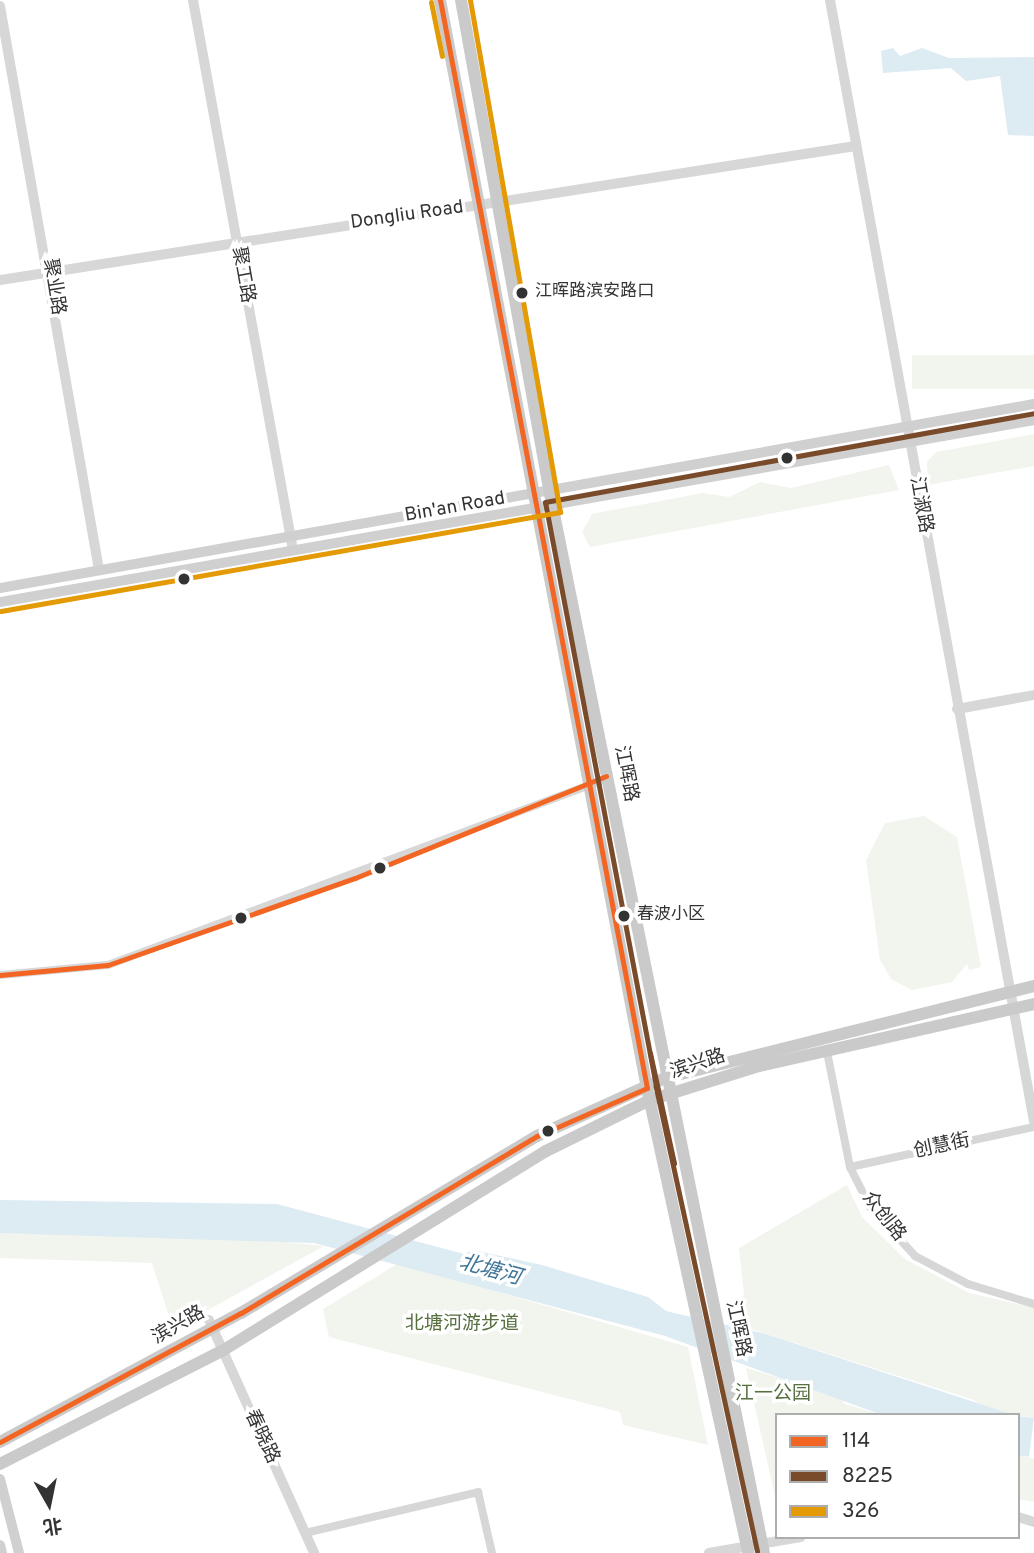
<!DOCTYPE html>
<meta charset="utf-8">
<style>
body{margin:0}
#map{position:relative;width:1034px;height:1553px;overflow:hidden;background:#fff;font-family:Overpass,"Noto Sans SC",sans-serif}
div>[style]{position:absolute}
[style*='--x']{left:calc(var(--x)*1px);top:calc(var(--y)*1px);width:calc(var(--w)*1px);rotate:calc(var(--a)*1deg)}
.green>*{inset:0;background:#f1f5ed;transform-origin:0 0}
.water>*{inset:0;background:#ddebf3;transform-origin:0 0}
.minor>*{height:8px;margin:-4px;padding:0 4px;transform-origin:4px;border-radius:4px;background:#d7d7d7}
.tertiary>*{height:10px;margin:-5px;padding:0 5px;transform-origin:5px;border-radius:5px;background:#d7d7d7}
.secondary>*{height:10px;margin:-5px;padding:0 5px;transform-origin:5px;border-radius:5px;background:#d0d0d0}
.primary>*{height:12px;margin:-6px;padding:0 6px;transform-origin:6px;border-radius:6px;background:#cacaca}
.bus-1>*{height:5px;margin:-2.5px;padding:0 2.5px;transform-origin:2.5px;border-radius:2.5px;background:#f26522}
.bus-2>*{height:5px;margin:-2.5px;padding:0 2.5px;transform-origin:2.5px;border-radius:2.5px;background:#7a4b2a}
.bus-3>*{height:5px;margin:-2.5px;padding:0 2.5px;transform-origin:2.5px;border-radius:2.5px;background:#e39a05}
.dots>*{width:19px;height:19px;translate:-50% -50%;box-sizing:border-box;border:4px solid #fff;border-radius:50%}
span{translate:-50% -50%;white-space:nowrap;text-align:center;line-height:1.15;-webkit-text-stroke:7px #fff;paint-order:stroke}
.bus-label{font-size:17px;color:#333}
.left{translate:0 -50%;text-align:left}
.street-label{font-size:19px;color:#333}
.park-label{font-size:19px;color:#56703f}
.water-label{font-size:21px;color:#3f7597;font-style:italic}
.legend{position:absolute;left:775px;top:1413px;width:245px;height:126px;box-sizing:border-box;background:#fff;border:2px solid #adadad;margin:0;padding:9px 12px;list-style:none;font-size:21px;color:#333}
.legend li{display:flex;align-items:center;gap:14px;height:35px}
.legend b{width:35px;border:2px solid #adadad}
.north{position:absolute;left:14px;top:1469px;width:70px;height:70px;-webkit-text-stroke:5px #fff;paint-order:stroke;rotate:171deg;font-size:19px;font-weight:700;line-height:28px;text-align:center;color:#333}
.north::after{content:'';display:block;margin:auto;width:24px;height:32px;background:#333;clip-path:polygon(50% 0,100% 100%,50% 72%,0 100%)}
</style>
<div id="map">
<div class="green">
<div style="left:1034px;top:355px;width:34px;height:122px;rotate:90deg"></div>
<div style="clip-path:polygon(1034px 434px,1034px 466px,928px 485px,927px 462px,936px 452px)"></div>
<div style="clip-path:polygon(889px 465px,899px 490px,590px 547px,582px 532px,592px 514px,703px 493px,729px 497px,760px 482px,791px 488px)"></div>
<div style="clip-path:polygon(924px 816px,957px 837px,981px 967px,969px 970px,967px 964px,952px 982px,912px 990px,891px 979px,880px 960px,866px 860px,885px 823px)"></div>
<div style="clip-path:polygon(847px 1185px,862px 1217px,905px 1259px,969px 1293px,1034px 1308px,1034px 1418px,987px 1410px,974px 1400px,735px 1324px,744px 1293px,739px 1248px)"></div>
<div style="clip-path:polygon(0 1233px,229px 1236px,324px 1246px,173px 1329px,152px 1263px,0 1258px)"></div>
<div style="clip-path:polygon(399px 1263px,688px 1347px,708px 1445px,623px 1425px,620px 1412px,329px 1337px,323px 1309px)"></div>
<div style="clip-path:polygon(746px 1368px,838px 1395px,845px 1404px,882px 1415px,777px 1415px,777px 1505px)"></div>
<div style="clip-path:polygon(1018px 1455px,1034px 1459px,1034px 1502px,1018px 1499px)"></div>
</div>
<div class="water">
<div style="clip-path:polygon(893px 48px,900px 56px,922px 48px,949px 58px,1034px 57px,1034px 136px,1008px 135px,1000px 76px,966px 81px,951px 68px,883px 73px,881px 51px)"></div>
<div style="clip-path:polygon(0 1200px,277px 1204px,464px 1254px,473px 1250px,542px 1265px,648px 1297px,666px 1311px,766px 1334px,1014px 1415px,882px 1415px,665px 1336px,314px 1243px,0 1233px)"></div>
<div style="left:1018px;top:1416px;width:16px;height:39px;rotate:7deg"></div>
</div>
<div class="minor">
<div style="--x:0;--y:975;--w:108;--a:-5.3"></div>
<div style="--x:108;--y:965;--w:532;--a:-20.48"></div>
<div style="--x:827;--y:1052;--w:117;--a:78.7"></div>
<div style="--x:850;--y:1167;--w:45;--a:63.4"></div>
<div style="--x:870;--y:1207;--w:67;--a:47.4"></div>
<div style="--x:915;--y:1256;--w:60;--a:27.8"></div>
<div style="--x:968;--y:1284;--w:69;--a:16.9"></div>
<div style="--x:850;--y:1167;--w:188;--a:-12.3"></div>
<div style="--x:305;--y:1533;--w:178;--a:-13.3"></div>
<div style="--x:478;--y:1492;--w:63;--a:77.1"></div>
</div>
<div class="tertiary">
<div style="--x:193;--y:0;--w:559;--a:79.7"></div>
<div style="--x:830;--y:0;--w:1139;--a:79.69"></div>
<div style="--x:0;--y:6;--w:573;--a:80.04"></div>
<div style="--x:0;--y:280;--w:866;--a:-8.9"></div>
<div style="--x:957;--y:709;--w:78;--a:-10.3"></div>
<div style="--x:209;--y:1320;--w:256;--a:65.7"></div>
<div style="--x:1018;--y:1517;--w:17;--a:17"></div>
<div style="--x:709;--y:1553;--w:93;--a:-9.9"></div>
</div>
<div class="secondary">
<div style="--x:0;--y:588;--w:1050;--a:-10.09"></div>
<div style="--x:0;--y:602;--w:1050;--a:-9.98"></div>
<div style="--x:0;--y:1479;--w:76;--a:75.6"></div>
<div style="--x:0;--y:1545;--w:8;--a:76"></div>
</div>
<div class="primary">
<div style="--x:440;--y:0;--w:1108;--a:79.23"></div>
<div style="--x:647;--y:1088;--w:476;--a:77.7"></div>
<div style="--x:461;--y:0;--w:502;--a:79.79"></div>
<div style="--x:550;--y:494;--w:1080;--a:78.58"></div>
<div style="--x:0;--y:1442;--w:273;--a:-28.2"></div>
<div style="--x:241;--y:1313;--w:345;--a:-30.9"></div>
<div style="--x:537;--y:1136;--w:141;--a:-24.4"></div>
<div style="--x:665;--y:1078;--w:380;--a:-14"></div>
<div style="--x:0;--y:1464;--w:249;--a:-27"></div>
<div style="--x:222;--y:1351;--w:381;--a:-31.7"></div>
<div style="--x:546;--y:1151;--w:116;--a:-26.1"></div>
<div style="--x:650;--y:1100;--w:114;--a:-17.3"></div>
<div style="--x:759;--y:1066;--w:282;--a:-12.7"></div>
</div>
<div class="bus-1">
<div style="--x:0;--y:975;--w:108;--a:-5.3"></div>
<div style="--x:108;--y:965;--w:262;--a:-19.4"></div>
<div style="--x:355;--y:878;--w:271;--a:-22.1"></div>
<div style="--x:0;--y:1442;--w:273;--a:-28.2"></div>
<div style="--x:241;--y:1313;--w:345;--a:-30.9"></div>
<div style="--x:537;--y:1136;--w:120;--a:-23.6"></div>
<div style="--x:647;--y:1088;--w:1108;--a:-100.77"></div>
</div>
<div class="bus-2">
<div style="--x:650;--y:1053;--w:113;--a:77.7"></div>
<div style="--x:757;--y:1551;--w:476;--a:-102.3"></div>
<div style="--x:656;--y:1086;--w:594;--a:-100.76"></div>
<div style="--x:545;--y:502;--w:497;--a:-10.3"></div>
</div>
<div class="bus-3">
<div style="--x:431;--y:2;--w:55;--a:78.5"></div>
<div style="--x:1;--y:611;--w:568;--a:-10.04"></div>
<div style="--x:560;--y:512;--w:520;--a:-99.97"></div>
</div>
<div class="dots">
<div style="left:522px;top:293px;background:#333"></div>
<div style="left:787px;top:458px;background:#333"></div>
<div style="left:184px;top:579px;background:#333"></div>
<div style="left:380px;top:868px;background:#333"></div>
<div style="left:624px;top:916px;background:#333"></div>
<div style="left:241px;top:918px;background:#333"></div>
<div style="left:548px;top:1131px;background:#333"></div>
</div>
<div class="bus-label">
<span class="left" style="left:535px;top:293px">江晖路滨安路口</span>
<span class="left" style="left:637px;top:916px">春波小区</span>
</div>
<div class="street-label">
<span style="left:407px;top:216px;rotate:-8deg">Dongliu Road</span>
<span style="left:242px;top:275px;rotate:80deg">聚工路</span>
<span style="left:53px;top:287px;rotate:81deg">聚业路</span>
<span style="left:920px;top:505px;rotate:80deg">江淑路</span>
<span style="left:455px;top:508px;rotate:-10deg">Bin'an Road</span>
<span style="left:625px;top:774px;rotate:79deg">江晖路</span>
<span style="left:698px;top:1065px;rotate:-18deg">滨兴路</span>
<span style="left:942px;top:1147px;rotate:-12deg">创慧街</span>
<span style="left:883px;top:1217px;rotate:52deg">众创路</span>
<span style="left:179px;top:1326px;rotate:-30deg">滨兴路</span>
<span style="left:737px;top:1329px;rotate:78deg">江晖路</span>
<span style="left:261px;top:1437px;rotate:65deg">春晓路</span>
</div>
<div class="park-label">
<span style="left:462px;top:1325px">北塘河游步道</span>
<span style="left:773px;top:1395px">江一公园</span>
</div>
<div class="water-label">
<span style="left:490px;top:1271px;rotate:15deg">北塘河</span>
</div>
<ul class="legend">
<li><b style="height:9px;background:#f26522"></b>114</li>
<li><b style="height:9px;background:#7a4b2a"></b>8225</li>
<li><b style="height:9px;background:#e39a05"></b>326</li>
</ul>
<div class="north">北</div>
</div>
